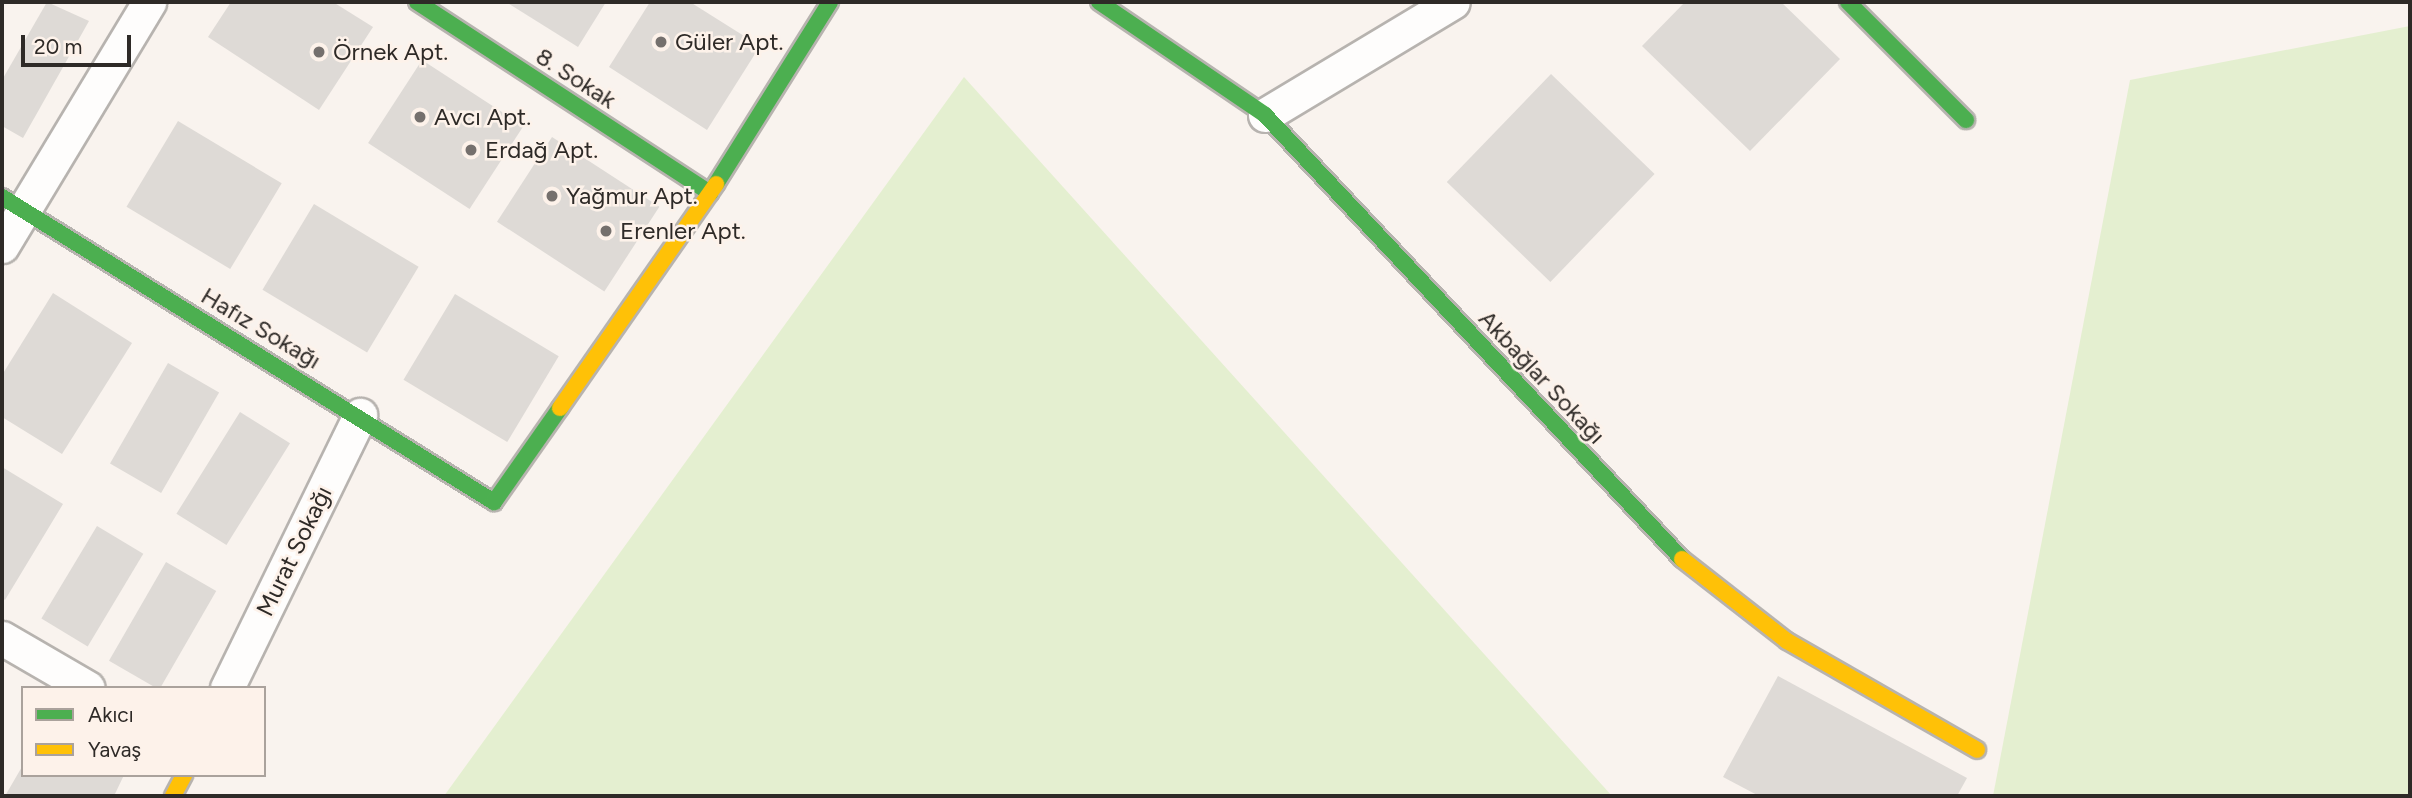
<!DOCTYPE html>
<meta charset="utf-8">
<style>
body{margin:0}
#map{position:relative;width:2412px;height:798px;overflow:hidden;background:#f9f3ee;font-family:Figtree,sans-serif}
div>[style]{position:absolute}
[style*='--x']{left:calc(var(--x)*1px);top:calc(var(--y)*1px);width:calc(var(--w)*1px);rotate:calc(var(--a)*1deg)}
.green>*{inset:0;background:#e4efd0}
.building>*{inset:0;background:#dedad6;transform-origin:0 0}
.roads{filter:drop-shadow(2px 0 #b7b3af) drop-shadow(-2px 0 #b7b3af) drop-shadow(0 2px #b7b3af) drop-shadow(0 -2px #b7b3af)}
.street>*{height:33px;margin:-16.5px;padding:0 16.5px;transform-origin:16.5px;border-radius:16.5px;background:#fefdfc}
.fast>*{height:16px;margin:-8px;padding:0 8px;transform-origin:8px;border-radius:8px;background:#4caf50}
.slow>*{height:16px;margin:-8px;padding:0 8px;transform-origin:8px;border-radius:8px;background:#ffc107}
.dots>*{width:19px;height:19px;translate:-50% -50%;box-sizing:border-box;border:4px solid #fdf2ea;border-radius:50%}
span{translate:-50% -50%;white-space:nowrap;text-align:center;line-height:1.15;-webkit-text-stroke:5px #fdf2ea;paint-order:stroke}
.poi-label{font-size:24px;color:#2e2a27}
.left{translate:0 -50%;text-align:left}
.street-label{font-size:24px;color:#2e2a27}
.frame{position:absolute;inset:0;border:4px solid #2e2a27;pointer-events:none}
.legend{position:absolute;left:21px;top:686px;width:245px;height:91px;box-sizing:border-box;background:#fdf2ea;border:2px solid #aaa29c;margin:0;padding:9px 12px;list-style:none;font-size:21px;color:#2e2a27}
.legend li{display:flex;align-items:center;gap:14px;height:35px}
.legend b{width:35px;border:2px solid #aaa29c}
.scale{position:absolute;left:21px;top:35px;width:110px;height:32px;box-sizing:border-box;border:4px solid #2e2a27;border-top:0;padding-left:9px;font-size:21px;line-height:24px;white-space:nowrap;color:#2e2a27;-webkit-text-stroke:5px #fdf2ea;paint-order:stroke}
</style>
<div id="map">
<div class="green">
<div style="clip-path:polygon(2410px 26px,2410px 796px,1993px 796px,2130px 80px)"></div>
<div style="clip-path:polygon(964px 77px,1612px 796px,444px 796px)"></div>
</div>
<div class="building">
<div style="clip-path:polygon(47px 2px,89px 21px,23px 138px,2px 126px,2px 80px)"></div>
<div style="clip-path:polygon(231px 2px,333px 2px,373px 27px,319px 110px,208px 37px)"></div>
<div style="clip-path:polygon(506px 2px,606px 2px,578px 47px)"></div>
<div style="clip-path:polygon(650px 2px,690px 2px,760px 46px,707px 130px,609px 67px)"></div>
<div style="clip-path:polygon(1685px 2px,1781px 2px,1840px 59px,1750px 151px,1642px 46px)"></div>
<div style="left:422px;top:60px;width:121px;height:99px;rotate:33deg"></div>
<div style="left:1551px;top:74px;width:144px;height:150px;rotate:44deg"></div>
<div style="left:178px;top:121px;width:121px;height:100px;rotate:31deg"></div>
<div style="left:552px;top:137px;width:128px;height:101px;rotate:33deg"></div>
<div style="left:314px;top:204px;width:122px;height:100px;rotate:31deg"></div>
<div style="clip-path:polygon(53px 293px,132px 343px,62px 454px,2px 417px,2px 375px)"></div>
<div style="left:455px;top:294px;width:121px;height:100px;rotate:31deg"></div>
<div style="left:168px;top:363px;width:59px;height:116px;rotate:30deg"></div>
<div style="left:240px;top:412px;width:59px;height:120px;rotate:32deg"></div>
<div style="clip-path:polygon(2px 467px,63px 504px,5px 600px,2px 598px)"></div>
<div style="left:97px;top:526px;width:54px;height:108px;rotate:31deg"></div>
<div style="left:166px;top:562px;width:58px;height:114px;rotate:30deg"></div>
<div style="clip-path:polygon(1778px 676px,1967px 778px,1957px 796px,1759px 796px,1723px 777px)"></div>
<div style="clip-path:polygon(23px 765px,23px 775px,124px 775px,114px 796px,5px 796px)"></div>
</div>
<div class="roads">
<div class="street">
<div style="--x:1265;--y:115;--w:219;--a:-31"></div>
<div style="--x:2;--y:246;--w:285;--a:-58.9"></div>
<div style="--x:2;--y:638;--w:99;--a:30.2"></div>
<div style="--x:227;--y:688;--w:304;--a:-64"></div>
</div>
<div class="fast">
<div style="--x:417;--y:2;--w:350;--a:33.1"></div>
<div style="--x:1099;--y:2;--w:201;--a:34.2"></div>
<div style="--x:1265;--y:115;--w:609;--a:46.8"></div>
<div style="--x:1848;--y:2;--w:167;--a:45"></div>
<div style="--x:716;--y:184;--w:215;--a:-57.9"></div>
<div style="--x:2;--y:197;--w:579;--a:31.8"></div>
<div style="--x:494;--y:502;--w:115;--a:-54.9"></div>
</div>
<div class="slow">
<div style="--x:560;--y:408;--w:273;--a:-55.1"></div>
<div style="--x:1682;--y:559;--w:133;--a:38"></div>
<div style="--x:1787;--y:641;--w:219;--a:29.8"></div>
<div style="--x:173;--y:796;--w:24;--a:-62"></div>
</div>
</div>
<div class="dots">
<div style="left:661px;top:42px;background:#75706d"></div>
<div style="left:319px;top:52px;background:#75706d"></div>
<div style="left:420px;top:117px;background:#75706d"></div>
<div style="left:471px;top:150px;background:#75706d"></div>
<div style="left:552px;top:196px;background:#75706d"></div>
<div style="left:606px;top:231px;background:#75706d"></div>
</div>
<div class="poi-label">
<span class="left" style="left:675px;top:42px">Güler Apt.</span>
<span class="left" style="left:333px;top:52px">Örnek Apt.</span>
<span class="left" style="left:434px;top:117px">Avcı Apt.</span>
<span class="left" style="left:485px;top:150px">Erdağ Apt.</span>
<span class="left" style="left:566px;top:196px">Yağmur Apt.</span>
<span class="left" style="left:620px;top:231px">Erenler Apt.</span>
</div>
<div class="street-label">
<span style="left:576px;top:78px;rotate:33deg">8. Sokak</span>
<span style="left:261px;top:328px;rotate:31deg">Hafız Sokağı</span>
<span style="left:1542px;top:377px;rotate:47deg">Akbağlar Sokağı</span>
<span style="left:294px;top:551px;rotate:-64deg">Murat Sokağı</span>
</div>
<div class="frame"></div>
<ul class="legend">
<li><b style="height:9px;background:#4caf50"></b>Akıcı</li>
<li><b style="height:9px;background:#ffc107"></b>Yavaş</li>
</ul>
<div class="scale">20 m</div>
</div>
